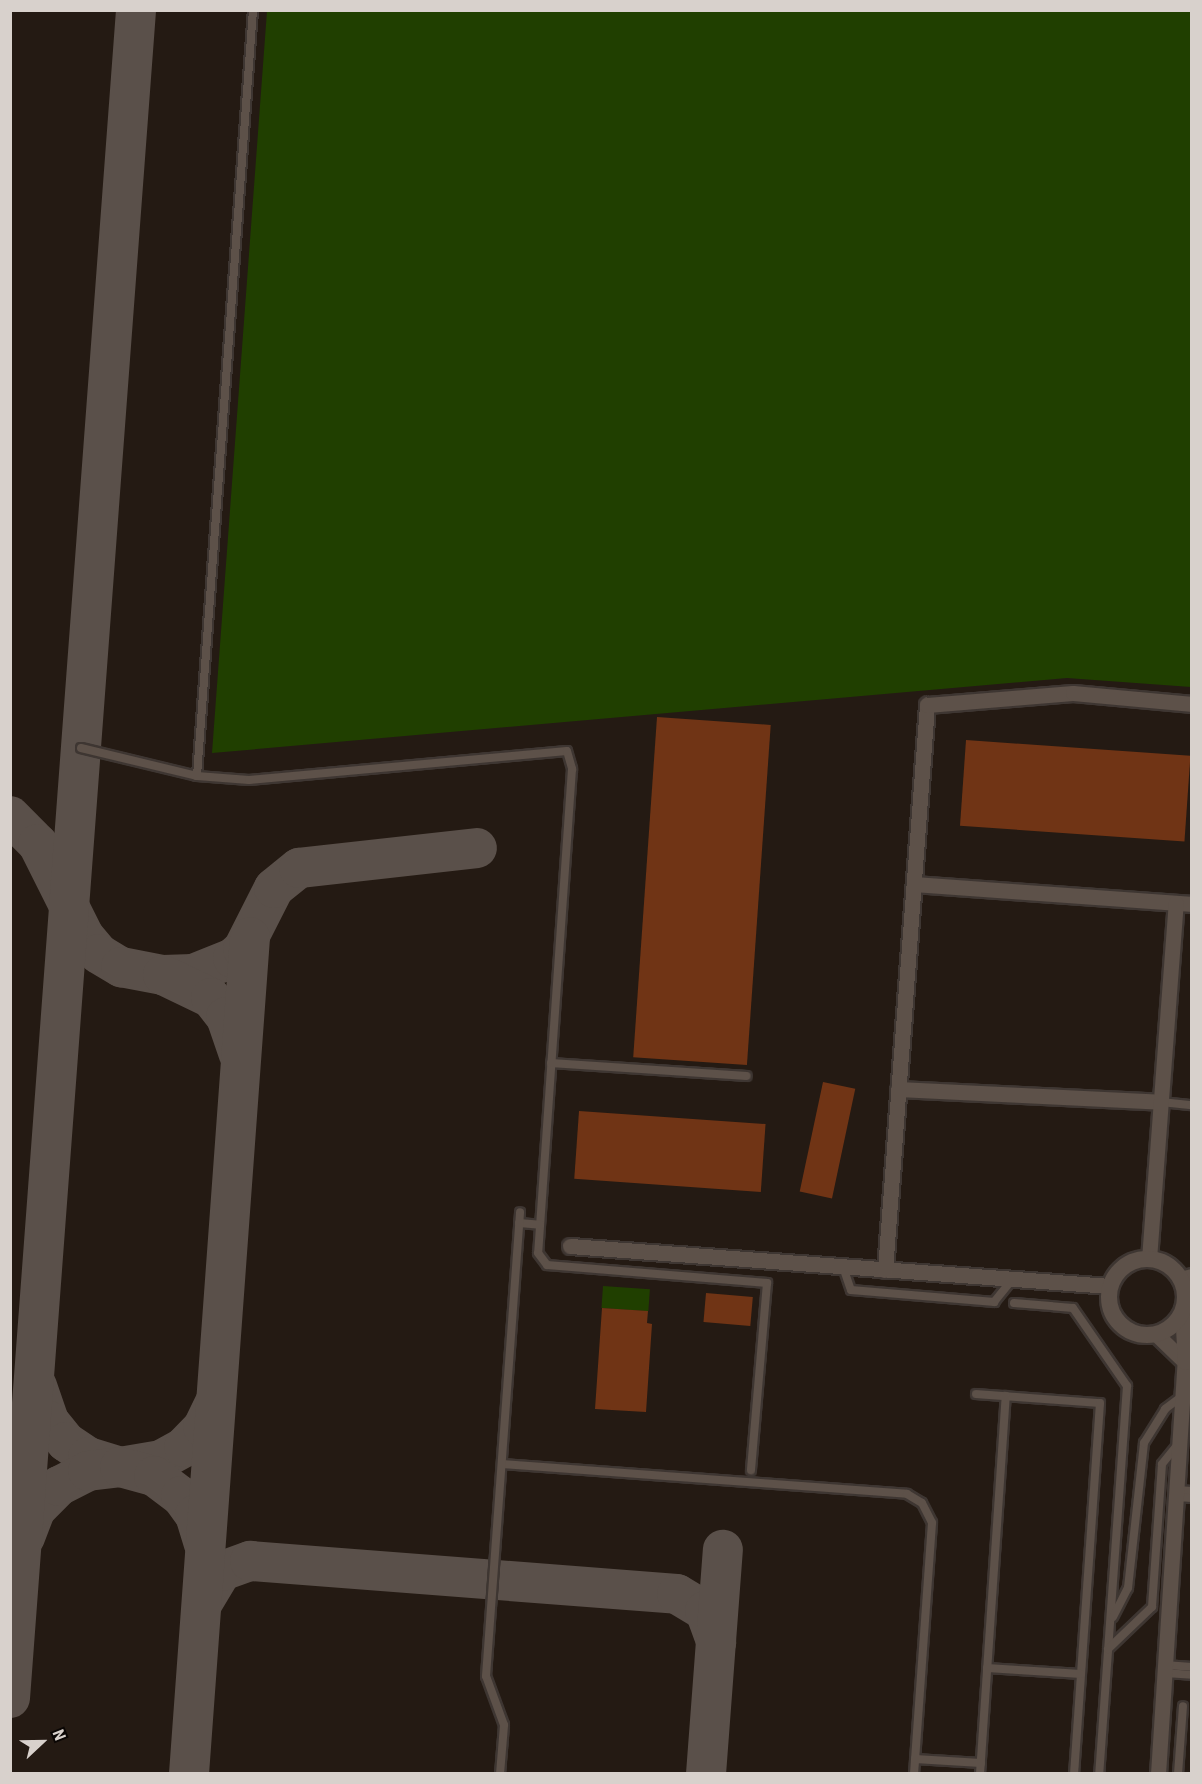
<!DOCTYPE html>
<style>
body{margin:0}
#map{position:relative;width:1202px;height:1784px;overflow:hidden;background:#241a13;font-family:"Roboto Condensed",sans-serif}
div>[style]{position:absolute}
[style*='--x']{left:calc(var(--x)*1px);top:calc(var(--y)*1px);width:calc(var(--w)*1px);rotate:calc(var(--a)*1deg)}
.green>*{inset:0;background:#203f00;transform-origin:0 0}
.taxiway>*{height:40px;margin:-20px;padding:0 20px;transform-origin:20px;border-radius:20px;background:#5a504a}
.building>*{inset:0;background:#703415;transform-origin:0 0}
.roads{filter:drop-shadow(2px 0 #3e3632) drop-shadow(-2px 0 #3e3632) drop-shadow(0 2px #3e3632) drop-shadow(0 -2px #3e3632)}
.service>*{height:8px;margin:-4px;padding:0 4px;transform-origin:4px;border-radius:4px;background:#5d5149}
.minor>*{height:15px;margin:-7.5px;padding:0 7.5px;transform-origin:7.5px;border-radius:7.5px;background:#5d5149}
.tertiary>*{height:16px;margin:-8px;padding:0 8px;transform-origin:8px;border-radius:8px;background:#5d5149}
.tertiary>.ring{margin:-8px;padding:0;box-sizing:content-box;background:none;border:16px solid #5d5149;border-radius:50%}
span{translate:-50% -50%;white-space:nowrap;text-align:center;line-height:1.15;-webkit-text-stroke:6px #0a0604;paint-order:stroke}
.frame{position:absolute;inset:0;border:12px solid #d8d1cc;pointer-events:none}
.north{position:absolute;left:12px;top:1712px;width:60px;height:60px;-webkit-text-stroke:4px #0a0604;paint-order:stroke;rotate:68deg;font-size:16px;font-weight:700;line-height:24px;text-align:center;color:#d8d1cc}
.north::after{content:'';display:block;margin:auto;width:21px;height:27px;background:#d8d1cc;clip-path:polygon(50% 0,100% 100%,50% 72%,0 100%)}
</style>
<div id="map">
<div class="green">
<div style="clip-path:polygon(267px 11px,1191px 11px,1191px 687px,1067px 678px,212px 753px)"></div>
<div style="left:603px;top:1286px;width:47px;height:22px;rotate:4deg"></div>
</div>
<div class="taxiway">
<div style="--x:10;--y:816;--w:40;--a:45"></div>
<div style="--x:38;--y:844;--w:103;--a:63.4"></div>
<div style="--x:84;--y:936;--w:23;--a:50"></div>
<div style="--x:99;--y:954;--w:26;--a:31"></div>
<div style="--x:121;--y:967;--w:43;--a:10.8"></div>
<div style="--x:163;--y:975;--w:30;--a:-2"></div>
<div style="--x:193;--y:974;--w:43;--a:-21.8"></div>
<div style="--x:233;--y:958;--w:13;--a:-42"></div>
<div style="--x:243;--y:949;--w:68;--a:-63.1"></div>
<div style="--x:274;--y:888;--w:32;--a:-39"></div>
<div style="--x:299;--y:868;--w:179;--a:-6.4"></div>
<div style="--x:163;--y:975;--w:53;--a:25.6"></div>
<div style="--x:211;--y:998;--w:24;--a:52"></div>
<div style="--x:226;--y:1017;--w:39;--a:71"></div>
<div style="--x:37;--y:1386;--w:37;--a:71"></div>
<div style="--x:49;--y:1421;--w:27;--a:51"></div>
<div style="--x:66;--y:1442;--w:27;--a:34"></div>
<div style="--x:88;--y:1457;--w:34;--a:17"></div>
<div style="--x:120;--y:1467;--w:42;--a:-9.7"></div>
<div style="--x:161;--y:1460;--w:26;--a:-29"></div>
<div style="--x:184;--y:1447;--w:28;--a:-46"></div>
<div style="--x:203;--y:1427;--w:28;--a:-64"></div>
<div style="--x:25;--y:1537;--w:30;--a:-69"></div>
<div style="--x:36;--y:1509;--w:33;--a:-45"></div>
<div style="--x:59;--y:1486;--w:33;--a:-27"></div>
<div style="--x:88;--y:1471;--w:32;--a:-7"></div>
<div style="--x:120;--y:1467;--w:35;--a:15"></div>
<div style="--x:154;--y:1476;--w:34;--a:37"></div>
<div style="--x:181;--y:1496;--w:24;--a:54"></div>
<div style="--x:195;--y:1515;--w:30;--a:73"></div>
<div style="--x:202;--y:1604;--w:39;--a:-59"></div>
<div style="--x:222;--y:1571;--w:30;--a:-20"></div>
<div style="--x:250;--y:1561;--w:428;--a:4.4"></div>
<div style="--x:677;--y:1594;--w:33;--a:31"></div>
<div style="--x:705;--y:1611;--w:33;--a:70"></div>
<div style="--x:10;--y:1698;--w:1693;--a:-85.73"></div>
<div style="--x:189;--y:1774;--w:839;--a:-85.83"></div>
<div style="--x:706;--y:1774;--w:225;--a:-85.7"></div>
</div>
<div class="building">
<div style="left:657px;top:717px;width:114px;height:341px;rotate:4deg"></div>
<div style="left:966px;top:740px;width:225px;height:86px;rotate:4deg"></div>
<div style="left:823px;top:1082px;width:33px;height:112px;rotate:12deg"></div>
<div style="left:579px;top:1111px;width:187px;height:68px;rotate:4deg"></div>
<div style="left:706px;top:1293px;width:47px;height:29px;rotate:5deg"></div>
<div style="clip-path:polygon(602px 1308px,648px 1311px,647px 1323px,652px 1324px,646px 1412px,595px 1409px)"></div>
</div>
<div class="roads">
<div class="service">
<div style="--x:81;--y:748;--w:119;--a:13.6"></div>
<div style="--x:197;--y:776;--w:52;--a:4.4"></div>
<div style="--x:249;--y:780;--w:319;--a:-5.2"></div>
<div style="--x:567;--y:751;--w:19;--a:74"></div>
<div style="--x:572;--y:769;--w:485;--a:94"></div>
<div style="--x:538;--y:1253;--w:15;--a:53"></div>
<div style="--x:547;--y:1265;--w:221;--a:4.7"></div>
<div style="--x:767;--y:1283;--w:188;--a:94.9"></div>
<div style="--x:197;--y:776;--w:768;--a:-85.82"></div>
<div style="--x:551;--y:1063;--w:196;--a:3.8"></div>
<div style="--x:1161;--y:1102;--w:31;--a:6"></div>
<div style="--x:519;--y:1223;--w:21;--a:5"></div>
<div style="--x:843;--y:1267;--w:24;--a:71"></div>
<div style="--x:851;--y:1290;--w:144;--a:4.8"></div>
<div style="--x:994;--y:1302;--w:28;--a:-51"></div>
<div style="--x:1014;--y:1303;--w:59;--a:4.8"></div>
<div style="--x:1073;--y:1308;--w:95;--a:55.3"></div>
<div style="--x:1127;--y:1386;--w:389;--a:94.1"></div>
<div style="--x:1184;--y:1306;--w:9;--a:27"></div>
<div style="--x:976;--y:1394;--w:124;--a:4.2"></div>
<div style="--x:1100;--y:1403;--w:372;--a:94"></div>
<div style="--x:502;--y:1464;--w:406;--a:4.2"></div>
<div style="--x:907;--y:1494;--w:17;--a:31"></div>
<div style="--x:922;--y:1503;--w:22;--a:63"></div>
<div style="--x:932;--y:1523;--w:252;--a:94.1"></div>
<div style="--x:1177;--y:1490;--w:15;--a:4"></div>
<div style="--x:1176;--y:1497;--w:16;--a:4"></div>
<div style="--x:1113;--y:1617;--w:33;--a:-63"></div>
<div style="--x:1128;--y:1588;--w:146;--a:-83.7"></div>
<div style="--x:1144;--y:1443;--w:40;--a:-58"></div>
<div style="--x:1165;--y:1409;--w:21;--a:-37"></div>
<div style="--x:1108;--y:1649;--w:61;--a:-43.7"></div>
<div style="--x:1152;--y:1607;--w:143;--a:-86"></div>
<div style="--x:1162;--y:1464;--w:26;--a:-51"></div>
<div style="--x:1165;--y:1665;--w:27;--a:4"></div>
<div style="--x:987;--y:1668;--w:94;--a:3.7"></div>
<div style="--x:1165;--y:1673;--w:27;--a:4"></div>
<div style="--x:915;--y:1759;--w:66;--a:3.5"></div>
<div style="--x:500;--y:1774;--w:49;--a:-85.3"></div>
<div style="--x:504;--y:1725;--w:52;--a:-110.2"></div>
<div style="--x:486;--y:1676;--w:465;--a:-85.8"></div>
<div style="--x:980;--y:1774;--w:379;--a:-86.1"></div>
<div style="--x:1178;--y:1774;--w:68;--a:-85.8"></div>
</div>
<div class="minor">
<div style="--x:914;--y:884;--w:279;--a:4.1"></div>
<div style="--x:898;--y:1089;--w:263;--a:2.8"></div>
<div style="--x:570;--y:1246;--w:541;--a:4.24"></div>
<div style="--x:1149;--y:1259;--w:357;--a:-85.7"></div>
<div style="--x:885;--y:1270;--w:567;--a:-85.75"></div>
<div style="--x:927;--y:705;--w:146;--a:-4.7"></div>
<div style="--x:1073;--y:693;--w:120;--a:5.3"></div>
<div style="--x:1180;--y:1279;--w:12;--a:-14"></div>
<div style="--x:1185;--y:1299;--w:8;--a:-23"></div>
<div style="--x:1156;--y:1334;--w:40;--a:44"></div>
<div style="--x:1158;--y:1774;--w:413;--a:-86.3"></div>
<div style="--x:1185;--y:1362;--w:50;--a:-93.4"></div>
</div>
<div class="tertiary">
<div class="ring" style="left:1109px;top:1259px;width:60px;height:60px"></div>
</div>
</div>
<div class="frame"></div>
<div class="north">N</div>
</div>
